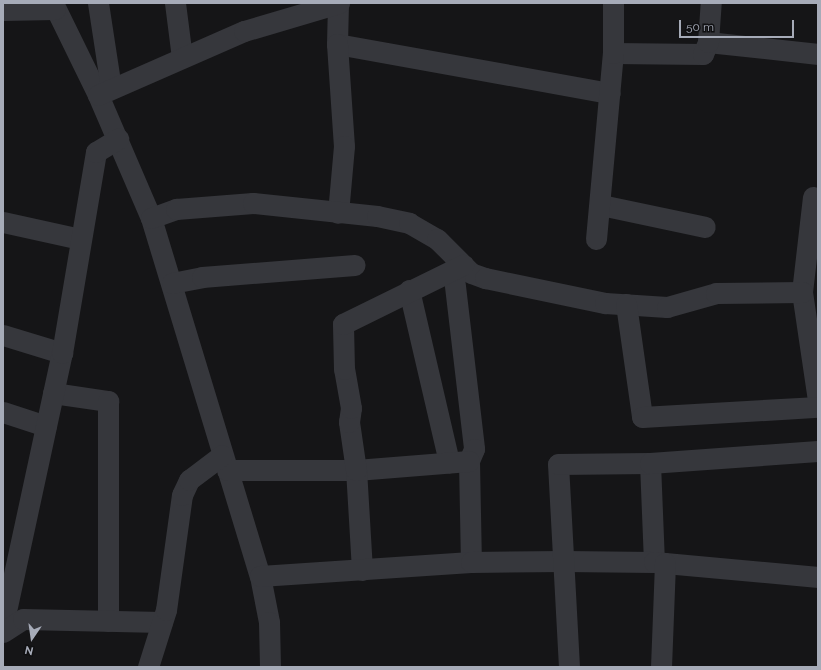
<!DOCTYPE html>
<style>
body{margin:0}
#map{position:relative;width:821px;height:670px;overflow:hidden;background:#151517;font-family:Raleway,sans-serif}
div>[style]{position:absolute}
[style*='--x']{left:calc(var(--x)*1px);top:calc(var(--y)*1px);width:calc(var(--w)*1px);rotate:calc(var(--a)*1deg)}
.minor>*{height:21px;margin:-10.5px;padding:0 10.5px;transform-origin:10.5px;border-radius:10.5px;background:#36373c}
span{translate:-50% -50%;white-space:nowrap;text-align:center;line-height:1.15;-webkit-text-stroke:3px #101012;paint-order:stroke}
.frame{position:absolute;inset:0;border:4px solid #a6abb8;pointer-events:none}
.north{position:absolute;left:12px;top:618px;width:40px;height:40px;-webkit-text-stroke:3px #101012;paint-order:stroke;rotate:193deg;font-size:11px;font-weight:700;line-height:16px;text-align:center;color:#a6abb8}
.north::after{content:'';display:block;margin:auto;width:14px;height:18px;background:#a6abb8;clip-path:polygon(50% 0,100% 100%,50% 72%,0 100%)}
.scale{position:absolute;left:679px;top:20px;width:115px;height:18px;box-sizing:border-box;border:2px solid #a6abb8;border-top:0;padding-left:5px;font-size:12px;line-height:14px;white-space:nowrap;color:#a6abb8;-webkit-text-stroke:3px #101012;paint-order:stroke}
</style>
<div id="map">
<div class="minor">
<div style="--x:53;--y:3;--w:102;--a:63.9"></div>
<div style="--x:98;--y:95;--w:134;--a:66.7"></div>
<div style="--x:151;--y:218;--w:374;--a:73.1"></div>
<div style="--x:260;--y:576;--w:47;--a:78.9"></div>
<div style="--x:269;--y:622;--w:45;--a:88.7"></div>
<div style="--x:98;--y:3;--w:86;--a:81.3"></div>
<div style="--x:175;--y:3;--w:55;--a:82.7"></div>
<div style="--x:338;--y:3;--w:41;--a:91.4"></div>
<div style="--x:337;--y:44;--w:277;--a:10.2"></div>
<div style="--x:3;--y:10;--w:52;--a:-1.1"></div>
<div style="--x:708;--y:42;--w:111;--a:6.2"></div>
<div style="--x:337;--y:44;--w:102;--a:86.1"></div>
<div style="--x:344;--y:146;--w:67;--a:95.1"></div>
<div style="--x:613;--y:53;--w:90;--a:0.6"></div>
<div style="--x:703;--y:54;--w:13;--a:-67"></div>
<div style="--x:708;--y:42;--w:39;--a:-86"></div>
<div style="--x:98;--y:95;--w:159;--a:-23.7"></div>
<div style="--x:244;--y:31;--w:99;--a:-16.4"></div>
<div style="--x:813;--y:197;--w:96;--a:96.6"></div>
<div style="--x:802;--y:292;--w:110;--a:81.6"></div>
<div style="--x:601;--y:205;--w:106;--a:11.9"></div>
<div style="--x:151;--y:218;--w:27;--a:-20"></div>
<div style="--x:176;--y:209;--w:77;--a:-4.5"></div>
<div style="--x:253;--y:203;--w:125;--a:6"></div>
<div style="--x:377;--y:216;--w:33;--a:12"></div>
<div style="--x:409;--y:223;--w:32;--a:30"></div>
<div style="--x:437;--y:239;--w:48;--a:45"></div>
<div style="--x:471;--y:273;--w:15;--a:20"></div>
<div style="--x:485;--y:278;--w:123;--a:11.8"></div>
<div style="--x:605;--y:303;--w:62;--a:3.7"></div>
<div style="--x:667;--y:307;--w:51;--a:-15.9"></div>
<div style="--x:716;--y:293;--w:86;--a:-0.7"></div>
<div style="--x:3;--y:222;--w:79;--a:12.4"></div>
<div style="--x:596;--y:239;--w:187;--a:-84.8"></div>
<div style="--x:613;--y:53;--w:50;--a:-90"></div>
<div style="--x:453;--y:269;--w:181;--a:83.3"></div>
<div style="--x:474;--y:449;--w:13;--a:113"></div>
<div style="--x:469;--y:461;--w:101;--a:88.9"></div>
<div style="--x:172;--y:283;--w:31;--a:-11"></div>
<div style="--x:202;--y:277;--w:153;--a:-4.5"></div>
<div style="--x:409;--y:290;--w:177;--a:76.9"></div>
<div style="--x:626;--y:304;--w:114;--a:81.9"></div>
<div style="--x:642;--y:417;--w:176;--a:-3.3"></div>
<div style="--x:3;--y:335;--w:62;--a:17"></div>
<div style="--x:53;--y:393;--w:56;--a:8.3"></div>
<div style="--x:108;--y:401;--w:220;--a:90"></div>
<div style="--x:3;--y:412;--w:45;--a:18"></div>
<div style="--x:650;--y:463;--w:99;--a:87.7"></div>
<div style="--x:227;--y:470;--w:129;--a:0"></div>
<div style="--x:356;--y:470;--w:113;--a:-4.6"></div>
<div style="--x:362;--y:570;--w:100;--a:-93.4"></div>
<div style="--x:356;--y:470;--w:49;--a:-98.3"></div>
<div style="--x:349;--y:422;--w:14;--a:-82"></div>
<div style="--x:351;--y:408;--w:40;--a:-100"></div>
<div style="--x:344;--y:369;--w:45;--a:-91.3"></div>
<div style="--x:343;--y:324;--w:134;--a:-26.2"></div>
<div style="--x:260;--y:576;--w:211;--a:-3.8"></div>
<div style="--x:471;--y:562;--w:93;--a:-0.6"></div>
<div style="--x:564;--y:561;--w:90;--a:0.6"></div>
<div style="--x:654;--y:562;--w:165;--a:5.2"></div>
<div style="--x:3;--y:625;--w:278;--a:-77.8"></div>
<div style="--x:62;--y:353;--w:204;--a:-80.4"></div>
<div style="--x:96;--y:152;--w:26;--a:-31"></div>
<div style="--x:3;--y:632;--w:24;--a:-33"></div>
<div style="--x:23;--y:619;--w:139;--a:1.2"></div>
<div style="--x:148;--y:667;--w:60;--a:-72.5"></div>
<div style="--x:166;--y:610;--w:116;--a:-82.1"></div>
<div style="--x:182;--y:495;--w:17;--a:-65"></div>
<div style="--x:189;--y:480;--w:41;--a:-37.1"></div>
<div style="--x:569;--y:667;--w:203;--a:-93.1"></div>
<div style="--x:558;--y:464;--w:92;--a:-0.6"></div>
<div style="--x:650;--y:463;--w:168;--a:-4.1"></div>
<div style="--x:661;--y:667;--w:104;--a:-87.8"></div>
</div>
<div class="frame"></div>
<div class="north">N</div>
<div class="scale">50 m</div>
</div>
